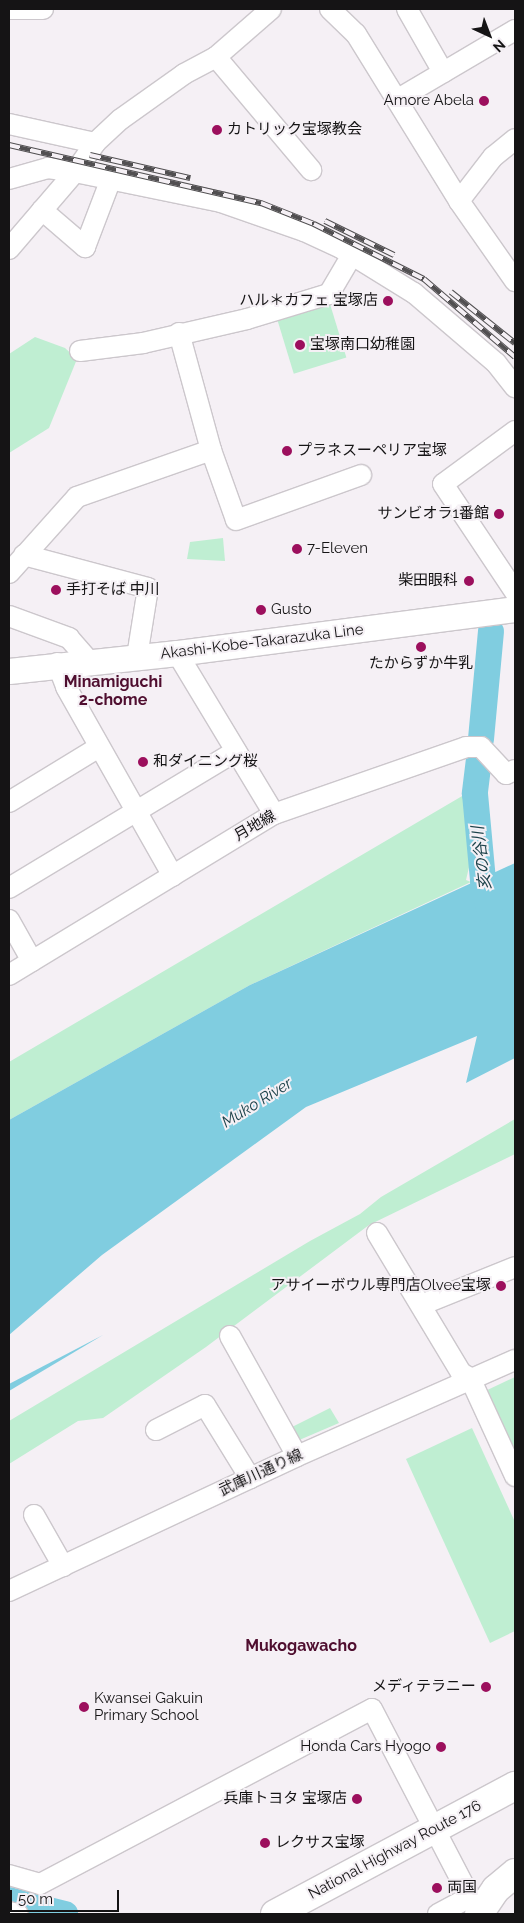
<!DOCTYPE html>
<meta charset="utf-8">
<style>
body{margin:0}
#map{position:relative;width:524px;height:1923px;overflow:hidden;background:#f5f0f5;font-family:Raleway,"Noto Sans JP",sans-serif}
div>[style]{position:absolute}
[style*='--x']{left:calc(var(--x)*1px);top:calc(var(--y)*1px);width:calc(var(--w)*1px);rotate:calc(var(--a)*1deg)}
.green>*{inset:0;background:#bfeed2;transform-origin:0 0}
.water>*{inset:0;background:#80cde0}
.river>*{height:26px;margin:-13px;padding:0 13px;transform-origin:13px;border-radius:13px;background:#80cde0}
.roads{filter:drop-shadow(1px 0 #ccc7cc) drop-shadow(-1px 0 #ccc7cc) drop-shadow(0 1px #ccc7cc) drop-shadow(0 -1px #ccc7cc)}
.minor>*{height:20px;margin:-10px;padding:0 10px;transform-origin:10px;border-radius:10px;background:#fff}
.major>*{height:25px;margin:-12.5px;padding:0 12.5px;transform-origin:12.5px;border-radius:12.5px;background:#fff}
.highway>*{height:28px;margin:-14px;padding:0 14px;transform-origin:14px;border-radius:14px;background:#fff}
.rail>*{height:5.5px;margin-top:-2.75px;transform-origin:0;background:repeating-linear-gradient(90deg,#f5f0f5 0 11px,#514f51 0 22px);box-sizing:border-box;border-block:1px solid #514f51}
.dots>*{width:14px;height:14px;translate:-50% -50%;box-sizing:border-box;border:2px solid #f5f0f5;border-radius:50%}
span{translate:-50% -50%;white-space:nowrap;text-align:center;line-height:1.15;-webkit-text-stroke:4px #f5f0f5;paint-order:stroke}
.poi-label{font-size:15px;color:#151415}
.right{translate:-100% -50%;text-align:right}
.left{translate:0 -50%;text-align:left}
.street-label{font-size:15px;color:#151415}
.neighbourhood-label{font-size:16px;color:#4f0e2f;font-weight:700}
.water-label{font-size:16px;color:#1d424a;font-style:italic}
.frame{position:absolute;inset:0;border:10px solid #151415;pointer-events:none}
.north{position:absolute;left:464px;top:10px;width:50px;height:50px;-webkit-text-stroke:4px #f5f0f5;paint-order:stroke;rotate:137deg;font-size:14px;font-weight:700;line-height:20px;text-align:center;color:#151415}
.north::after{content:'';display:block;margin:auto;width:18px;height:22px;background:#151415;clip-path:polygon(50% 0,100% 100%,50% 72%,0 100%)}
.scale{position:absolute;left:10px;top:1890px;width:109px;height:22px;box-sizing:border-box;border:2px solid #151415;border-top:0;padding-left:6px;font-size:15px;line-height:18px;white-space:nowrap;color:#151415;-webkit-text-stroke:4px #f5f0f5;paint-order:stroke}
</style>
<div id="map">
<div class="green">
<div style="left:330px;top:304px;width:56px;height:55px;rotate:73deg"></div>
<div style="clip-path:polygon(35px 337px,65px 348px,77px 359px,49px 428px,9px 453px,9px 354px)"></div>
<div style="clip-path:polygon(223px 538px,225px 561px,187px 559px,190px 542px)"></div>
<div style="clip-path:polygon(469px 792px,469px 833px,474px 846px,466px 880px,471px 882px,250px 985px,9px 1120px,9px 1062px)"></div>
<div style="clip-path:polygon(515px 1119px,515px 1154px,369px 1225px,206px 1347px,103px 1418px,78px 1421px,9px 1464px,9px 1421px,310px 1241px,360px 1214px,381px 1197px)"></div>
<div style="clip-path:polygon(515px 1377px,515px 1467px,481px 1393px)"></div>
<div style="clip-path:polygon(330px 1408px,339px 1423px,297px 1441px,290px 1428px)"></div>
<div style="clip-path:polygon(472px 1428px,515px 1522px,515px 1631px,490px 1643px,406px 1459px)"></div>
</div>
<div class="water">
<div style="clip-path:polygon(515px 863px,515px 1058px,466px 1083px,477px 1036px,306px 1107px,102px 1255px,9px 1335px,9px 1120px,250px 985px)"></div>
<div style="clip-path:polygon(103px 1335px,9px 1391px,9px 1384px)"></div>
</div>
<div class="river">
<div style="--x:481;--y:739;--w:108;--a:-84.7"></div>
<div style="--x:479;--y:759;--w:35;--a:97"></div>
<div style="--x:475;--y:794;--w:87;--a:84.7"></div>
<div style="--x:483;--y:881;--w:31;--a:77"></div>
<div style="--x:9;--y:1900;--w:58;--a:14"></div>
</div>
<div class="roads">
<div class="minor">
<div style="--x:9;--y:9;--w:34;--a:0"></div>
<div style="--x:330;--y:9;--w:36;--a:44"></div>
<div style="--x:356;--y:34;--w:196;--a:58.3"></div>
<div style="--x:459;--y:201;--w:98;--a:55"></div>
<div style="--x:407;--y:9;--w:73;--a:60.3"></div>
<div style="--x:216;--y:57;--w:148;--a:49.9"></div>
<div style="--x:398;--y:99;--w:136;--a:-30.5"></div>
<div style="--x:9;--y:124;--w:88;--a:12.5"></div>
<div style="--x:9;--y:179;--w:41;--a:-15.8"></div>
<div style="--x:48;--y:168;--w:27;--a:8"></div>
<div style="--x:75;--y:172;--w:149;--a:11.6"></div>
<div style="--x:221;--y:202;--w:88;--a:19.3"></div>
<div style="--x:304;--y:231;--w:41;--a:24.7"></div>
<div style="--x:341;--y:248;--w:86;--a:31.7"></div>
<div style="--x:414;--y:293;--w:108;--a:40.5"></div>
<div style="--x:496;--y:363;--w:31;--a:52"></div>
<div style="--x:459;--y:201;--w:56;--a:-52.3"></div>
<div style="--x:493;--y:157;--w:28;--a:-39"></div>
<div style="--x:42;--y:210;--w:57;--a:40.7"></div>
<div style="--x:85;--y:247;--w:73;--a:-69.1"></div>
<div style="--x:9;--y:249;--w:101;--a:-49.4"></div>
<div style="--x:75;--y:172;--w:35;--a:-55"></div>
<div style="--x:95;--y:143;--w:35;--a:-43"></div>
<div style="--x:121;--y:119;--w:77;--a:-35.5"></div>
<div style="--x:184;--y:74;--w:36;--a:-28"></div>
<div style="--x:216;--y:57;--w:73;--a:-41.1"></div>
<div style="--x:179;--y:333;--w:121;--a:74.7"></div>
<div style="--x:211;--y:450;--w:74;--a:70.3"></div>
<div style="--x:236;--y:520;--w:133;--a:-19.8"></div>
<div style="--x:80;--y:351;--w:64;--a:-7.2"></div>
<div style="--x:143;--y:343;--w:107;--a:-13"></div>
<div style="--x:247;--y:319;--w:86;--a:-17"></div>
<div style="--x:329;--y:294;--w:45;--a:-59.5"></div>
<div style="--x:515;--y:431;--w:89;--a:143.6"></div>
<div style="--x:443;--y:484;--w:130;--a:56.3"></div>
<div style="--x:24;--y:555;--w:128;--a:14.9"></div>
<div style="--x:148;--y:588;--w:70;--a:99.1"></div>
<div style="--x:9;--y:573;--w:102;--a:-48.2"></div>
<div style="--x:77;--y:497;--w:142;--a:-19.3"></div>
<div style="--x:9;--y:616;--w:64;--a:20.1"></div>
<div style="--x:69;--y:638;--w:30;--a:49"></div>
<div style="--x:177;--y:653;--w:188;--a:58.9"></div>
<div style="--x:57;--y:663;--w:26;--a:69"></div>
<div style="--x:66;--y:687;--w:217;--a:60.5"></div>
<div style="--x:9;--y:802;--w:105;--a:-31.4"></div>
<div style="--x:9;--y:888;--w:265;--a:-31.1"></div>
<div style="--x:9;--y:920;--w:47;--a:60.7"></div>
<div style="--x:9;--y:975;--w:310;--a:-31.3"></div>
<div style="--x:274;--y:814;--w:203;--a:-19.2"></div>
<div style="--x:466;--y:747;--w:15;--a:0"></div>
<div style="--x:481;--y:747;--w:37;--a:47"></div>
<div style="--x:506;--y:774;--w:10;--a:-24"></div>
<div style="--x:377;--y:1233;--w:163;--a:59"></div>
<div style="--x:461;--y:1373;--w:10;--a:29"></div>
<div style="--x:470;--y:1378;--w:108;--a:65.3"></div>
<div style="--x:421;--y:1305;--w:101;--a:-22"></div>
<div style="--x:230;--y:1336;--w:137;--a:60.8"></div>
<div style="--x:156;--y:1430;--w:55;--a:-27"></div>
<div style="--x:205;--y:1405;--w:86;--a:58.3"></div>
<div style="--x:34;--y:1515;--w:59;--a:60.4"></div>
<div style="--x:9;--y:1591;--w:318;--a:-25.1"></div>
<div style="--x:297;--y:1456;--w:238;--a:-23.8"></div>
<div style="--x:9;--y:1875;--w:32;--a:16"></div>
<div style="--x:40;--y:1884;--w:375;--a:-27.8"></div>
<div style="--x:372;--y:1709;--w:212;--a:62.5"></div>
<div style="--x:470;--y:1897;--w:16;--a:47"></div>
<div style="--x:9;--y:1912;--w:9;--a:13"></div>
<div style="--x:438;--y:1914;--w:36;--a:-28"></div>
</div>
<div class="major">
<div style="--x:9;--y:671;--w:169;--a:-6.1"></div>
<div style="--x:177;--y:653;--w:341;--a:-7.4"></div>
</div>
<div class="highway">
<div style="--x:275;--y:1914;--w:272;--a:-28.1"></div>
<div style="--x:479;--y:1914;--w:30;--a:-56"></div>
<div style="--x:496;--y:1889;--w:25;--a:-40"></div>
</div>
</div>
<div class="rail">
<div style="--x:9;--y:145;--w:259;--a:13"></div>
<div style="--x:261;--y:203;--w:57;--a:21.6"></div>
<div style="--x:314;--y:224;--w:123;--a:26.6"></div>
<div style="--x:424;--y:279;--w:120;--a:40.6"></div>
<div style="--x:90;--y:155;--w:103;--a:13"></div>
<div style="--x:325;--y:221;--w:77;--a:26.2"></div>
<div style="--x:451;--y:292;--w:82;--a:38.6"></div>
</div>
<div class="dots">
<div style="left:484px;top:101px;background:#9c0f5d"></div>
<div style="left:217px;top:130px;background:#9c0f5d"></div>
<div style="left:388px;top:301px;background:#9c0f5d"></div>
<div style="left:300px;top:345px;background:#9c0f5d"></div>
<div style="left:287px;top:451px;background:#9c0f5d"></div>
<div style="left:499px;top:514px;background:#9c0f5d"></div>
<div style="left:297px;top:549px;background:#9c0f5d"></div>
<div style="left:469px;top:581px;background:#9c0f5d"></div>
<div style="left:56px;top:590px;background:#9c0f5d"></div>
<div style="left:261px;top:610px;background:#9c0f5d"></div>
<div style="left:421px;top:647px;background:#9c0f5d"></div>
<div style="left:143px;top:762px;background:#9c0f5d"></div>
<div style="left:501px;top:1286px;background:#9c0f5d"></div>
<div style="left:486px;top:1687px;background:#9c0f5d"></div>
<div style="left:84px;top:1707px;background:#9c0f5d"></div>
<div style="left:441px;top:1747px;background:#9c0f5d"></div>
<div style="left:357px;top:1799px;background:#9c0f5d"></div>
<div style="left:265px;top:1843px;background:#9c0f5d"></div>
<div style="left:437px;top:1888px;background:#9c0f5d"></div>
</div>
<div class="poi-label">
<span class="right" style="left:474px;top:101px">Amore Abela</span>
<span class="left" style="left:227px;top:130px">カトリック宝塚教会</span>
<span class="right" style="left:378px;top:301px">ハル＊カフェ 宝塚店</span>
<span class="left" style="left:310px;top:345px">宝塚南口幼稚園</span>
<span class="left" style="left:297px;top:451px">プラネスーペリア宝塚</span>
<span class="right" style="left:489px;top:514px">サンビオラ1番館</span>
<span class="left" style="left:307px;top:549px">7-Eleven</span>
<span class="right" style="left:458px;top:581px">柴田眼科</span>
<span class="left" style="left:66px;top:590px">手打そば 中川</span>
<span class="left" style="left:271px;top:610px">Gusto</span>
<span style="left:421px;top:664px">たからずか牛乳</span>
<span class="left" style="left:153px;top:762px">和ダイニング桜</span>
<span class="right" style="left:491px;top:1286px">アサイーボウル専門店Olvee宝塚</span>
<span class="right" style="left:476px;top:1687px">メディテラニー</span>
<span class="left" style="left:94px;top:1707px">Kwansei Gakuin<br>Primary School</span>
<span class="right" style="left:431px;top:1747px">Honda Cars Hyogo</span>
<span class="right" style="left:347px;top:1799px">兵庫トヨタ 宝塚店</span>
<span class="left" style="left:275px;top:1843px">レクサス宝塚</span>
<span class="left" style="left:447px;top:1888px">両国</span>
</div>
<div class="street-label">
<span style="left:262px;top:642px;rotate:-7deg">Akashi-Kobe-Takarazuka Line</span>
<span style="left:255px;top:826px;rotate:-30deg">月地線</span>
<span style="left:261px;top:1473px;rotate:-25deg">武庫川通り線</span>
<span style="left:395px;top:1850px;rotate:-28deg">National Highway Route 176</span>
</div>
<div class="neighbourhood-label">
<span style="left:113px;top:691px">Minamiguchi<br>2-chome</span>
<span style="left:301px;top:1646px">Mukogawacho</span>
</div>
<div class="water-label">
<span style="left:482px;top:858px;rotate:-97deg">亥の谷川</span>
<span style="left:257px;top:1103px;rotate:-32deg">Muko River</span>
</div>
<div class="frame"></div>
<div class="north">N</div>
<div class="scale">50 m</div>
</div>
